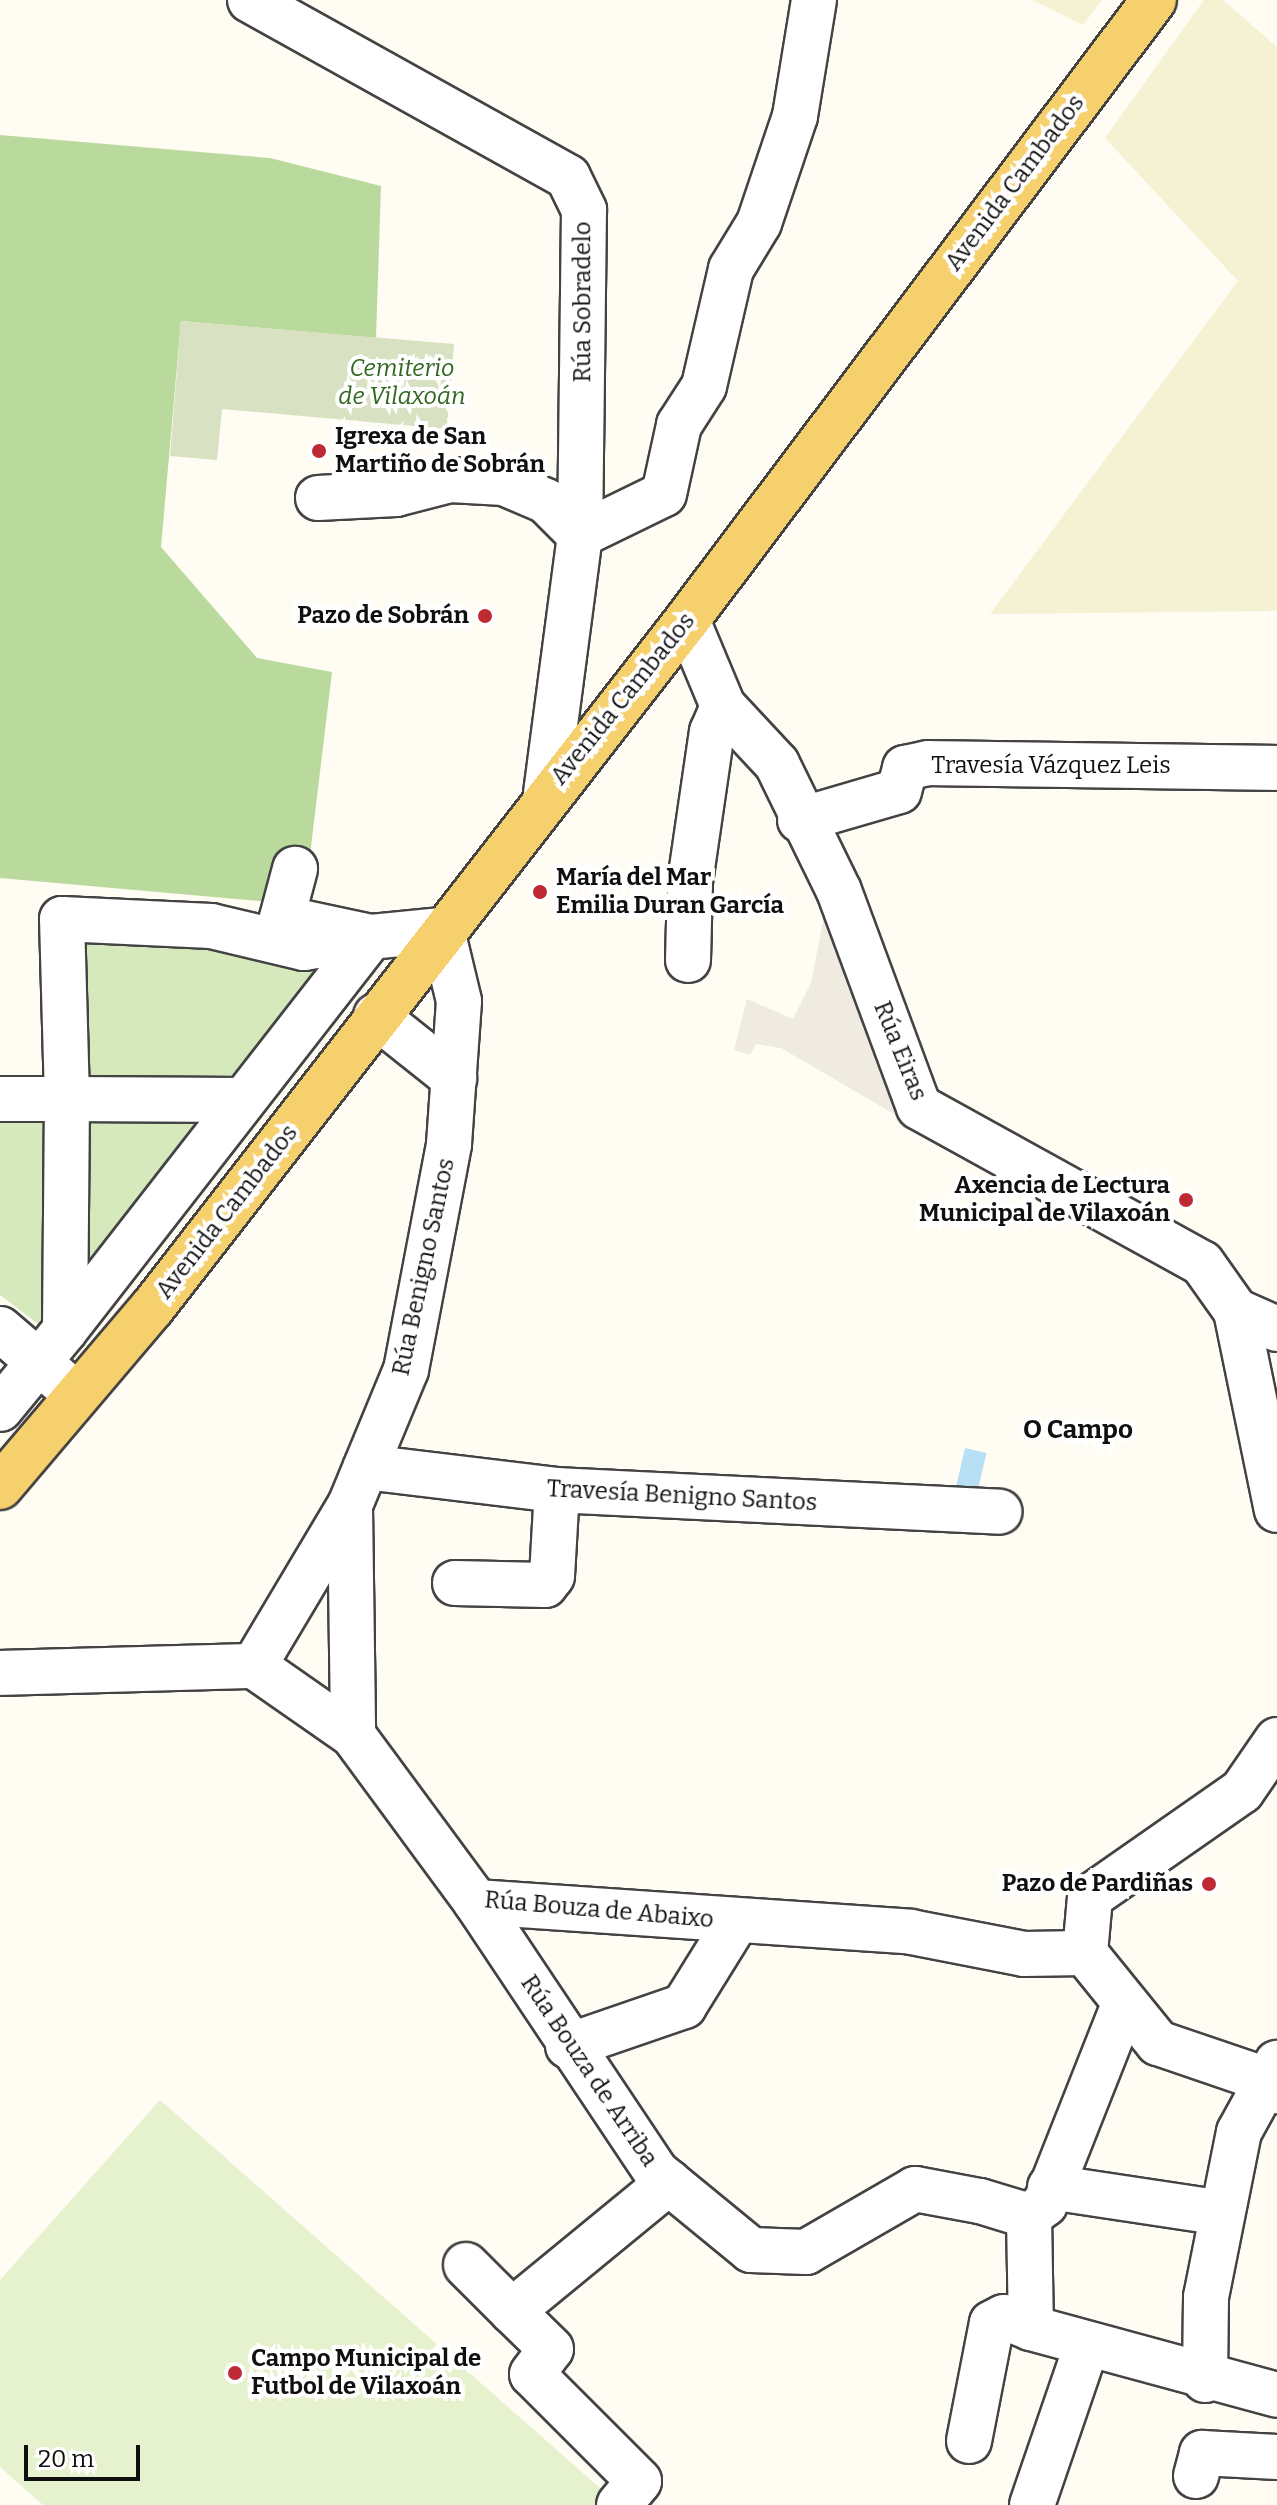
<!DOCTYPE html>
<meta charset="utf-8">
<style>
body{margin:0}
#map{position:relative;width:1277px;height:2505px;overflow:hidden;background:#fffcf3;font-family:Bitter,serif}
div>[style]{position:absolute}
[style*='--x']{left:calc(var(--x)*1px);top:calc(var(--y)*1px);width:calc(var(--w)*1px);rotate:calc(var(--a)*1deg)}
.farmland>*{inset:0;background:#f5f1d3}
.green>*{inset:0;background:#d5e9bc}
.forest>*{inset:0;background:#b9da9c}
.cemetery>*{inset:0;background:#d8e2c3}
.pitch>*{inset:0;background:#e6f1ce}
.plaza>*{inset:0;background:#f0ebe1}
.water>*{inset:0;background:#b8e0f5;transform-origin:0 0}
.roads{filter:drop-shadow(2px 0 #434343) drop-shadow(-2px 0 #434343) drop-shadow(0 2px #434343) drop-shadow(0 -2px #434343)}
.minor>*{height:44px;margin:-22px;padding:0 22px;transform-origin:22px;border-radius:22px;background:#fff}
.major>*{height:44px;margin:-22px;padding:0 22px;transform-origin:22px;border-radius:22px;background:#f6d06c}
.dots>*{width:22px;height:22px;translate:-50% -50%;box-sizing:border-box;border:4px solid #fff;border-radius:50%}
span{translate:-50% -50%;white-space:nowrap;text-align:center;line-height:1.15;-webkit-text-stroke:8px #fff;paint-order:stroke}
.street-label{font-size:24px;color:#101010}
.park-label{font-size:24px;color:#316720;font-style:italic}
.poi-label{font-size:24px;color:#101010;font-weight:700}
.left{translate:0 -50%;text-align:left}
.right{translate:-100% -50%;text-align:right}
.neighbourhood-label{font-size:26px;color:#101010;font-weight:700}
.scale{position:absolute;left:24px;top:2445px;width:116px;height:36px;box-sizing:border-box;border:4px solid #101010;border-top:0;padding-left:10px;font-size:24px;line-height:28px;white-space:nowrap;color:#101010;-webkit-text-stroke:6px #fff;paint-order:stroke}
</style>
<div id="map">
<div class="farmland">
<div style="clip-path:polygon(1032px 0,1102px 0,1083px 25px)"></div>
<div style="clip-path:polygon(1204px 0,1223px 0,1277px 47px,1277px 611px,990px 614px,1238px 281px,1105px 138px)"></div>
</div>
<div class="green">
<div style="clip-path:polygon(62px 919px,371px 937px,58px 1339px,0 1295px,0 1099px,66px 1099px)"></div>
</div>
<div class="forest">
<div style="clip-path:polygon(0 135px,270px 158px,381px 186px,376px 338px,181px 321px,161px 547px,257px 658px,332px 672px,304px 905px,0 878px)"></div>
</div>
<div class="cemetery">
<div style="clip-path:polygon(181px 321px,454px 344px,447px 429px,222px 409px,217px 460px,170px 456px)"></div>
</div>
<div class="pitch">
<div style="clip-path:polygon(160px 2100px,609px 2496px,601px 2505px,43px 2505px,0 2467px,0 2280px)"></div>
</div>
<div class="plaza">
<div style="clip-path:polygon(825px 911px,919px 1107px,899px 1117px,781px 1048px,756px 1044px,750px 1055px,734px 1050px,747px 999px,793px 1019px,811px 983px)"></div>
</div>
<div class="water">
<div style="left:965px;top:1448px;width:22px;height:46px;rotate:13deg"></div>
</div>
<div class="roads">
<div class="minor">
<div style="--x:250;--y:0;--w:364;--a:29.1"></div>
<div style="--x:568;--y:177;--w:37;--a:64"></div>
<div style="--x:584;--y:210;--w:325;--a:90.7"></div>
<div style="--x:580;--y:535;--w:260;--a:97.5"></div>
<div style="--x:318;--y:498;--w:78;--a:-2.9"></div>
<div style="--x:396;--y:494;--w:56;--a:-14.5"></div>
<div style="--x:450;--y:480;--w:54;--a:3.2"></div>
<div style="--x:504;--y:483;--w:46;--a:23.2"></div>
<div style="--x:546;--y:501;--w:48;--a:45"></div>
<div style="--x:580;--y:535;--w:93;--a:-26"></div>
<div style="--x:664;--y:494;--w:71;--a:-77.7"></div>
<div style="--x:679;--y:425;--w:46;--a:-57.3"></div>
<div style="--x:704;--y:386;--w:120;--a:-77"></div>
<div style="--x:731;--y:269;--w:54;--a:-58.7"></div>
<div style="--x:759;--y:223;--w:113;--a:-71.4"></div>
<div style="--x:795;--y:116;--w:118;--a:-80.7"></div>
<div style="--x:687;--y:620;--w:93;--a:67.3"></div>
<div style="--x:723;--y:706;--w:79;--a:47"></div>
<div style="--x:777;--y:764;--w:141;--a:64"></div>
<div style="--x:839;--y:891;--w:230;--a:69.7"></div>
<div style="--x:919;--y:1107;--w:323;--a:28.9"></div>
<div style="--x:1202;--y:1263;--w:59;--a:54.7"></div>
<div style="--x:1236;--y:1311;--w:45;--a:23.7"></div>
<div style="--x:800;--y:820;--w:103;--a:-16.3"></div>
<div style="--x:899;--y:791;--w:24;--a:-75"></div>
<div style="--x:905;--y:768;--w:24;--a:-12"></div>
<div style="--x:928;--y:763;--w:349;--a:0.8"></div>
<div style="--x:688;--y:960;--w:78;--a:-88.5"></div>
<div style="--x:690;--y:882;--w:152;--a:-81.7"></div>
<div style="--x:712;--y:732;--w:28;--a:-67"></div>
<div style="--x:376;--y:1016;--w:100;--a:38.5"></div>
<div style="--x:0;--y:1099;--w:67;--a:0"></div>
<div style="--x:67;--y:1099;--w:231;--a:90.5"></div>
<div style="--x:65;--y:1330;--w:102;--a:129.4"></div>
<div style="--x:1236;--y:1311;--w:203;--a:78.4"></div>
<div style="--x:0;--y:1329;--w:83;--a:40.6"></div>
<div style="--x:65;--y:1330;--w:498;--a:-52.1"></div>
<div style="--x:371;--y:937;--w:68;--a:170.7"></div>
<div style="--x:304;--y:948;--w:96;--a:-166.7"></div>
<div style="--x:211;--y:926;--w:149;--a:-177.3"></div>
<div style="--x:62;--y:919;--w:180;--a:88.4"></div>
<div style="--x:67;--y:1099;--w:176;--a:0.3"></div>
<div style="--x:366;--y:1467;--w:192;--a:6.9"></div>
<div style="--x:557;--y:1490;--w:443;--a:2.8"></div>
<div style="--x:350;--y:1507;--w:228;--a:89.2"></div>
<div style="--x:455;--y:1583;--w:90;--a:1.3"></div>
<div style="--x:545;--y:1585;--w:11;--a:-52"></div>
<div style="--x:552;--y:1576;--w:86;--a:-86.7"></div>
<div style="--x:254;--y:1666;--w:187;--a:-59.2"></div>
<div style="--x:350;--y:1505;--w:146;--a:-67.5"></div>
<div style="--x:406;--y:1370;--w:230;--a:-79.2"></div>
<div style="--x:449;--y:1144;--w:143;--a:-86"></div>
<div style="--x:459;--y:1001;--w:73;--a:-103.5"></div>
<div style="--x:442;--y:930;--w:71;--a:174.4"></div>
<div style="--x:371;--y:937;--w:91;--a:-167.9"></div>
<div style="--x:282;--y:918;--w:51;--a:-75.1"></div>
<div style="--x:0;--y:1673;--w:254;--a:-1.6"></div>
<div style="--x:254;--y:1666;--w:121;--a:34.9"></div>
<div style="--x:353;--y:1735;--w:207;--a:53.6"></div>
<div style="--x:476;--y:1902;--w:324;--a:56.3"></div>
<div style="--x:656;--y:2172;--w:123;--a:39.4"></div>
<div style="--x:751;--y:2250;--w:55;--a:2.1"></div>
<div style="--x:806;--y:2252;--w:126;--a:-30"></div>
<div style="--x:915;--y:2189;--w:66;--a:10.5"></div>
<div style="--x:980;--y:2201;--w:51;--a:17"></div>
<div style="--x:1029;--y:2216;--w:112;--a:89"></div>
<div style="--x:1031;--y:2328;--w:255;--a:15.2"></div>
<div style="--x:476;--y:1902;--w:436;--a:3.9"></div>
<div style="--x:911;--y:1932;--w:115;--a:11"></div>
<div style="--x:1024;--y:1954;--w:61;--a:-0.9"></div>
<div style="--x:1085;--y:1953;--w:56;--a:-84.9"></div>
<div style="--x:1090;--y:1897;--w:185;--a:-34.9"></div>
<div style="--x:1242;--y:1791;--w:62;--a:-55.5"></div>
<div style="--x:1085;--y:1953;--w:116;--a:51"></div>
<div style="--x:1158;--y:2043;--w:112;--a:18.8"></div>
<div style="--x:1264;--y:2079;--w:18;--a:43"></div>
<div style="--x:568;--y:2046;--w:123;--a:-19"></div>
<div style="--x:684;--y:2006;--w:99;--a:-58.2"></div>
<div style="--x:1050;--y:2187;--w:173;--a:8.6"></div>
<div style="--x:1029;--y:2216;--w:20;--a:-37"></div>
<div style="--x:1045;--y:2204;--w:212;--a:-68.4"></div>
<div style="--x:466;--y:2265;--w:65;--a:45"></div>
<div style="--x:1205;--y:2380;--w:83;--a:-89.3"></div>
<div style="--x:1206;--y:2297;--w:168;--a:-78.7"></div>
<div style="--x:1239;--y:2132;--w:79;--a:-61.2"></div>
<div style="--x:969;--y:2441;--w:120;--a:-79"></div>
<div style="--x:992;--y:2323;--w:13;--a:-27"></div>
<div style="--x:1004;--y:2317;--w:29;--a:22"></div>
<div style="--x:1196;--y:2476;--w:24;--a:-75"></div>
<div style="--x:1202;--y:2453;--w:75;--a:3.1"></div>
<div style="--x:619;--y:2505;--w:31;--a:-50"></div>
<div style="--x:639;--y:2481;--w:151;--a:-135"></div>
<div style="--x:532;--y:2374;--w:31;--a:-53"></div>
<div style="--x:551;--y:2349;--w:54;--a:-135.7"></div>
<div style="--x:512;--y:2311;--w:203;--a:-39.4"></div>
<div style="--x:1032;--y:2505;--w:167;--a:-71.1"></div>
</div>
<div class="major">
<div style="--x:0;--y:1487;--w:235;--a:-49.7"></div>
<div style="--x:152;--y:1308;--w:872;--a:-52.13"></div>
<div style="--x:687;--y:620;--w:776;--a:-53.01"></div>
</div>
</div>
<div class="dots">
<div style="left:319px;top:451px;background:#bf2934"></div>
<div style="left:485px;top:616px;background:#bf2934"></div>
<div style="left:540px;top:892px;background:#bf2934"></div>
<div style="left:1186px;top:1200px;background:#bf2934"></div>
<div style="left:1209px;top:1884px;background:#bf2934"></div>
<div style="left:235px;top:2373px;background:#bf2934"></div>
</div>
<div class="street-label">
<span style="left:1015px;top:183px;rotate:-53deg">Avenida Cambados</span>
<span style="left:583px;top:302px;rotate:-90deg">Rúa Sobradelo</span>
<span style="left:623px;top:699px;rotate:-51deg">Avenida Cambados</span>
<span style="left:1051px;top:766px">Travesía Vázquez Leis</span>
<span style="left:900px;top:1051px;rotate:68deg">Rúa Eiras</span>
<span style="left:227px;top:1212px;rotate:-52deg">Avenida Cambados</span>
<span style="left:424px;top:1267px;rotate:-78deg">Rúa Benigno Santos</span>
<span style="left:682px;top:1496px;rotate:3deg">Travesía Benigno Santos</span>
<span style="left:599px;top:1910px;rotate:5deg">Rúa Bouza de Abaixo</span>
<span style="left:589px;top:2071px;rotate:56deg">Rúa Bouza de Arriba</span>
</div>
<div class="park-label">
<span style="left:402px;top:383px">Cemiterio<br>de Vilaxoán</span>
</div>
<div class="poi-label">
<span class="left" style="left:335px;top:451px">Igrexa de San<br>Martiño de Sobrán</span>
<span class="right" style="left:469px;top:616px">Pazo de Sobrán</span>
<span class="left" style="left:556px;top:892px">María del Mar<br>Emilia Duran García</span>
<span class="right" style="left:1170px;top:1200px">Axencia de Lectura<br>Municipal de Vilaxoán</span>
<span class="right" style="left:1193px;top:1884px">Pazo de Pardiñas</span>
<span class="left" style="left:251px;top:2373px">Campo Municipal de<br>Futbol de Vilaxoán</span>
</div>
<div class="neighbourhood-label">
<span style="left:1078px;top:1430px">O Campo</span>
</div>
<div class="scale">20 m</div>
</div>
